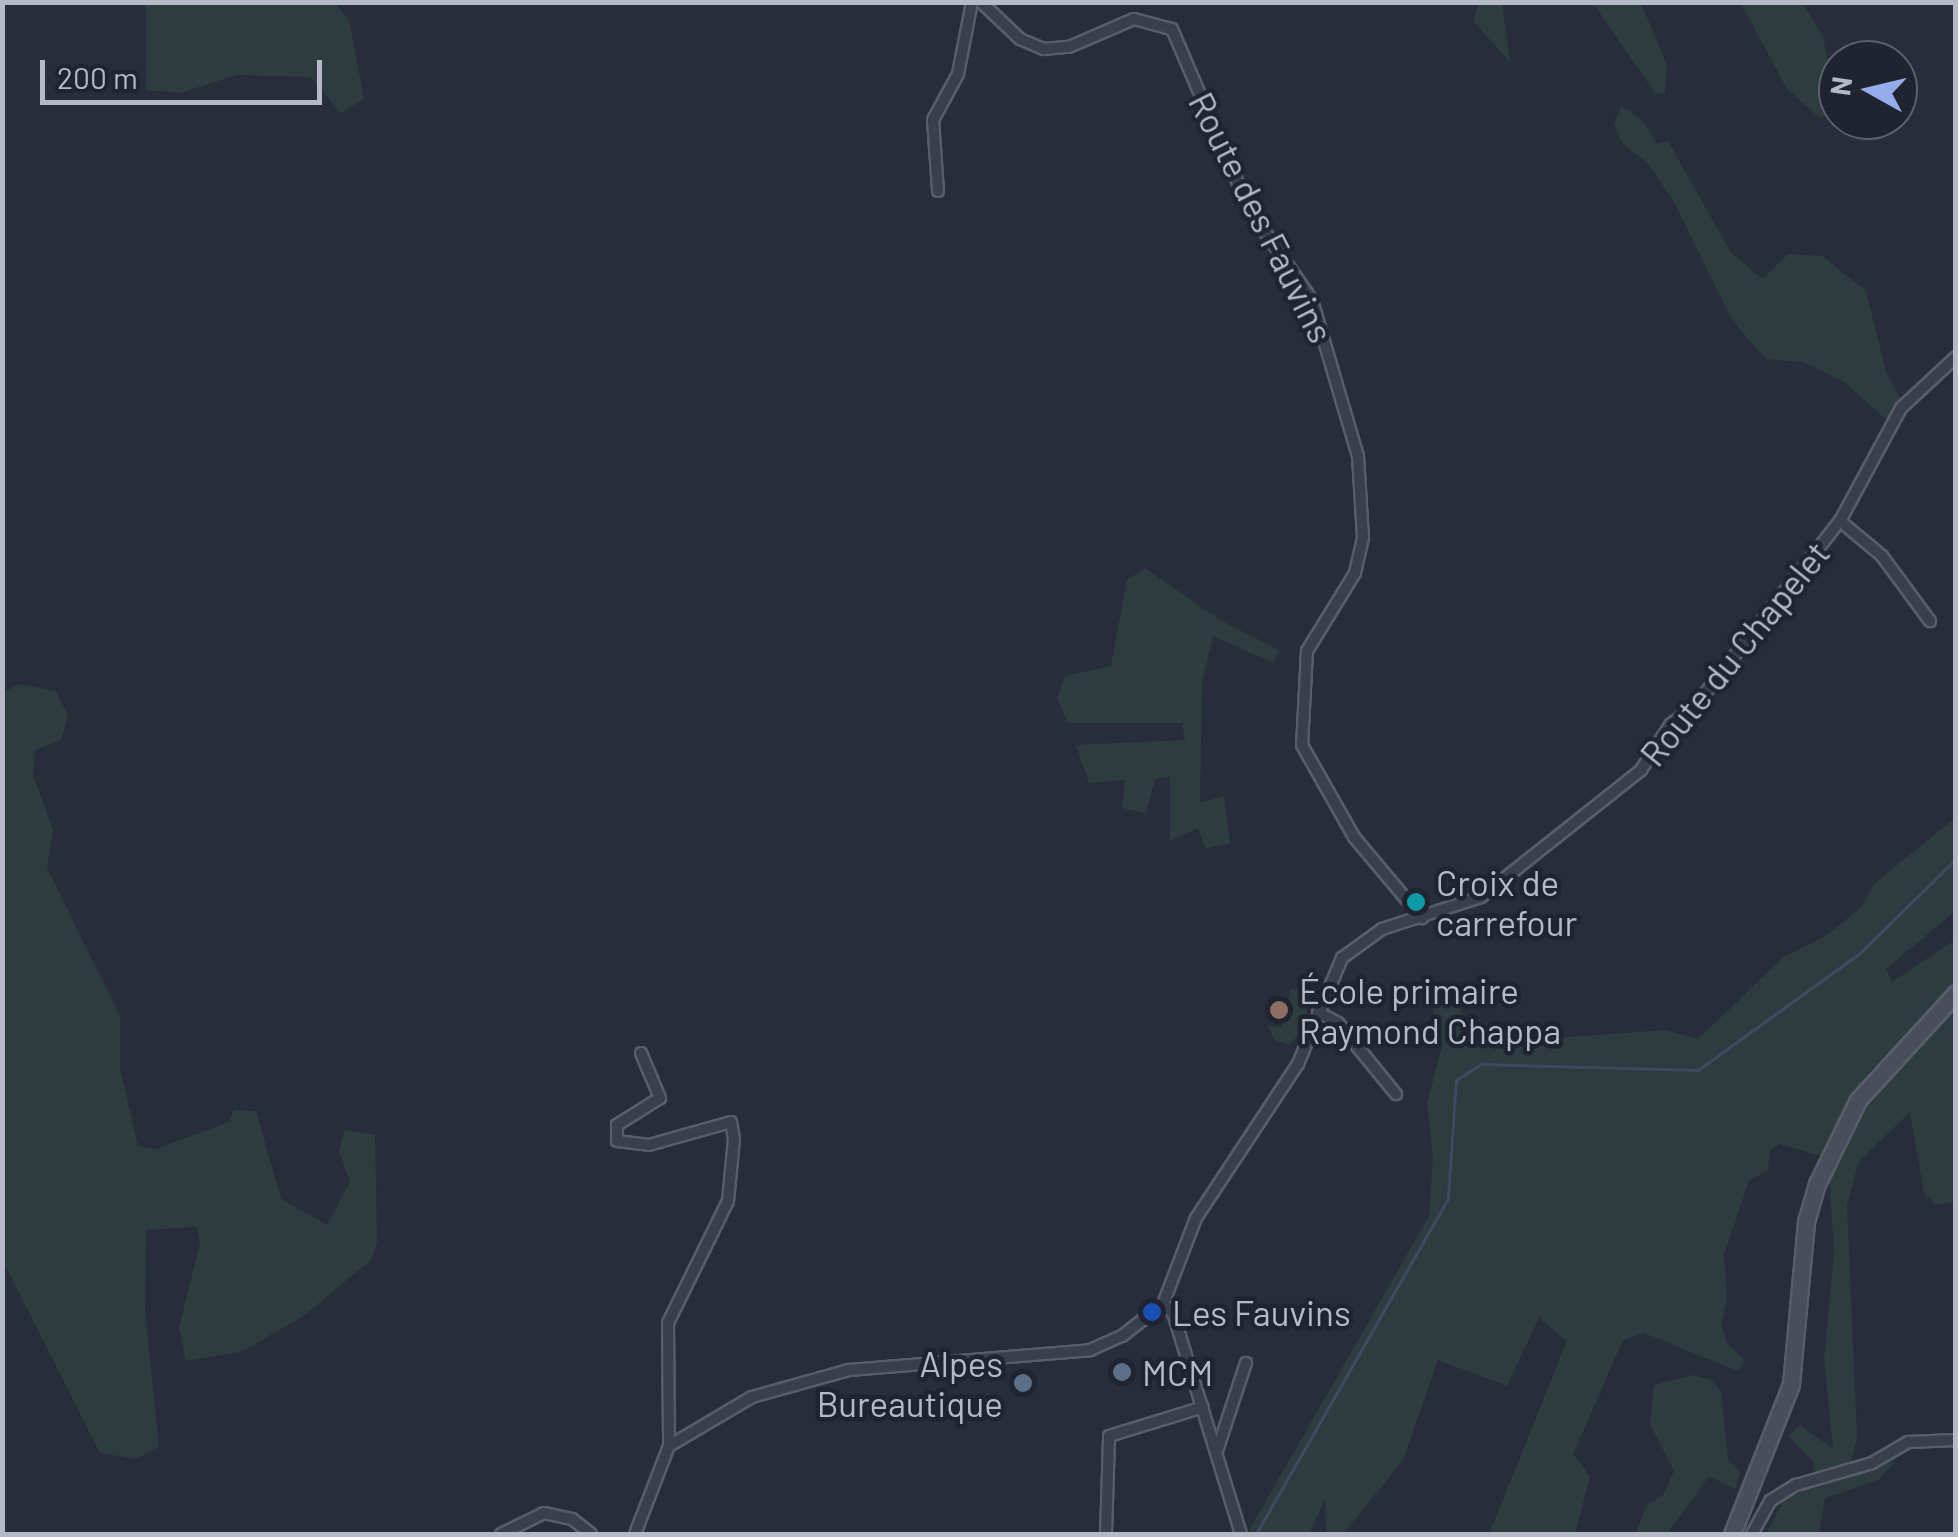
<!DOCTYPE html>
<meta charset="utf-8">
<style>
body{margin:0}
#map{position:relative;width:1958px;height:1537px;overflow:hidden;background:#272d3a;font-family:Barlow,sans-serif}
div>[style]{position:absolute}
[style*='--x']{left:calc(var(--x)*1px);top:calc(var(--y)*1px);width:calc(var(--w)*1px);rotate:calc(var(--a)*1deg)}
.green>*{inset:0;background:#2d3d3f}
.stream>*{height:2.5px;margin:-1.25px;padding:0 1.25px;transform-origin:1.25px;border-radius:1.25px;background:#3f4961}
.roads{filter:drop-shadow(2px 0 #585d69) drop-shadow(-2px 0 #585d69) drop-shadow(0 2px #585d69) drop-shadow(0 -2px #585d69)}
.street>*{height:10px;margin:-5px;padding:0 5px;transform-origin:5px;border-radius:5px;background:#3a3f4b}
.secondary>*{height:15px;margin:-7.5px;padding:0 7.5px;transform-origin:7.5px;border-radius:7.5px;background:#494e5d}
.dots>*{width:28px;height:28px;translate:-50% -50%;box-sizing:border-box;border:5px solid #1f2430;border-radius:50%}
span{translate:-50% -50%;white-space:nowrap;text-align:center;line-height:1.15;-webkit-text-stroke:9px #1f2430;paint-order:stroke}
.street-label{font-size:35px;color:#b6bac6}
.poi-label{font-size:35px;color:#b6bac6}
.left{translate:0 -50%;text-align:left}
.right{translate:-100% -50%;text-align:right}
.frame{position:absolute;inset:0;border:5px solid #b6bac6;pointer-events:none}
.north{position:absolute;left:1818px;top:40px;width:100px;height:100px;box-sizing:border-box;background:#1f2430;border:2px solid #5b606c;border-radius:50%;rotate:278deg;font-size:28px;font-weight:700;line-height:40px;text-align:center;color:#b6bac6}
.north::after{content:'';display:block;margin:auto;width:35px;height:45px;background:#96adeb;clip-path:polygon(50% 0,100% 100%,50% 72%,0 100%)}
.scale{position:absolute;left:40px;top:60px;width:282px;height:45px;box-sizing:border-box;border:5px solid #b6bac6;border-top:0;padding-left:12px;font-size:30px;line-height:35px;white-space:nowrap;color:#b6bac6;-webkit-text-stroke:8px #1f2430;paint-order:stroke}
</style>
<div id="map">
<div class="green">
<div style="clip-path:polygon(335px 3px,349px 20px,364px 99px,341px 113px,310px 77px,237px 75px,180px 93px,146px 90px,146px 3px)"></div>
<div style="clip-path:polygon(1478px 3px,1502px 3px,1510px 62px,1474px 22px)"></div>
<div style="clip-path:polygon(1593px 3px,1641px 3px,1667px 65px,1665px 94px,1655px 93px)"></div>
<div style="clip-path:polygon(1741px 3px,1802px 3px,1823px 36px,1835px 109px,1820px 118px,1787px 89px)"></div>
<div style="clip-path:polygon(1621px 106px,1643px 121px,1657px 144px,1668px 141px,1731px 253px,1763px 279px,1788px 254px,1822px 256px,1866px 291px,1886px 372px,1902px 402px,1888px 421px,1843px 381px,1803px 362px,1766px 359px,1732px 320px,1674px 202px,1647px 162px,1623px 144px,1614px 125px)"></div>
<div style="clip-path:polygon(1145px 568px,1218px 619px,1279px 650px,1273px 663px,1213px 636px,1202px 681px,1200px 803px,1224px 796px,1230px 843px,1206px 849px,1198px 828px,1170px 841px,1170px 777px,1155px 779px,1146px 813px,1122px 808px,1125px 780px,1089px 783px,1076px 745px,1185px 740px,1182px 723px,1068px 723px,1057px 698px,1065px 676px,1111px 666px,1127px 580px)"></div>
<div style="clip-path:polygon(19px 684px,56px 691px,68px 716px,61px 740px,35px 750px,33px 775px,53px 830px,47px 868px,120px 1016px,120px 1069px,138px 1146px,156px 1149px,229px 1122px,234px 1110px,256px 1111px,281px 1199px,327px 1225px,350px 1182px,339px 1150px,345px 1130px,375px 1135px,377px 1242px,371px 1260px,302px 1317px,241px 1352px,186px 1361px,179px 1328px,200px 1243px,197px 1227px,146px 1230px,145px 1311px,159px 1446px,136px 1459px,100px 1453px,3px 1261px,2px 693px)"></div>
<div style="clip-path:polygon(1955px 818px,1955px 911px,1886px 969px,1892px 982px,1955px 940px,1955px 986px,1871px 1070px,1821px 1156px,1780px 1144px,1770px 1150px,1768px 1170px,1749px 1181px,1724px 1255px,1727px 1299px,1721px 1325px,1727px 1344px,1745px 1360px,1738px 1371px,1644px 1333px,1623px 1340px,1573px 1454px,1590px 1476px,1575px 1534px,1489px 1534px,1567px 1341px,1539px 1318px,1507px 1386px,1438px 1360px,1403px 1460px,1343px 1534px,1326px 1534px,1325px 1499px,1309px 1534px,1247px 1534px,1429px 1216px,1433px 1156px,1427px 1103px,1442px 1047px,1431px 999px,1454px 986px,1463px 1018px,1554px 1038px,1665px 1030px,1698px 1039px,1784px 957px,1826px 936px,1862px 906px,1874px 884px)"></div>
<div style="clip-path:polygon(1291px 988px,1311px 992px,1302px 1030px,1290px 1045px,1274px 1040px,1268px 1025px,1281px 1027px)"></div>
<div style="clip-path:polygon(1955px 1003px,1955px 1202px,1936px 1205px,1924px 1193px,1910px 1112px,1858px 1163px,1847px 1205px,1857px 1437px,1851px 1461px,1892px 1457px,1895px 1462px,1878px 1480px,1825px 1498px,1819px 1534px,1766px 1534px,1784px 1500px,1815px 1485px,1813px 1461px,1788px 1436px,1800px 1425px,1833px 1449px,1824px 1359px,1834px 1253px,1829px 1173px,1879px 1085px)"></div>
<div style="clip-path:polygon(1693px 1375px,1711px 1380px,1721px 1391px,1728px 1460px,1740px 1472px,1735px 1489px,1709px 1476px,1667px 1534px,1636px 1534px,1646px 1507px,1664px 1494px,1674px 1471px,1650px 1424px,1654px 1385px)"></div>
</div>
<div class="stream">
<div style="--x:1256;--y:1534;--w:386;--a:-60.2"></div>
<div style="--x:1448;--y:1199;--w:119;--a:-86.2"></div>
<div style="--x:1456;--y:1080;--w:31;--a:-32"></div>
<div style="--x:1482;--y:1064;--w:216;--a:1.6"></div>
<div style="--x:1698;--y:1070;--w:198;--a:-35.8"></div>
<div style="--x:1859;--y:954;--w:136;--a:-44.4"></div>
</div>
<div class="roads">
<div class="street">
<div style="--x:981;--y:2;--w:54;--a:43.5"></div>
<div style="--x:1020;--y:39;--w:26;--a:23"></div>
<div style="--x:1044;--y:49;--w:25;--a:-5"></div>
<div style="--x:1069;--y:47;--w:71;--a:-23.3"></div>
<div style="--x:1134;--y:19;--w:39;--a:15"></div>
<div style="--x:1172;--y:29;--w:196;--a:66.8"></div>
<div style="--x:1249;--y:209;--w:111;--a:55.3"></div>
<div style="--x:1312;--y:300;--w:163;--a:73.6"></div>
<div style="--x:1358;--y:456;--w:82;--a:86.5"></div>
<div style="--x:1363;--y:538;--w:36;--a:103"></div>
<div style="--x:1355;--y:573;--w:92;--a:121.6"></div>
<div style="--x:1307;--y:651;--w:94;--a:93"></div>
<div style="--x:1302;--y:745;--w:106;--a:60.5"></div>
<div style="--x:1354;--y:837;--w:106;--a:50"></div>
<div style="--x:938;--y:191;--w:71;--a:-94"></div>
<div style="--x:933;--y:120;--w:52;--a:-61.5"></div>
<div style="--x:958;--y:74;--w:73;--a:-79"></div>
<div style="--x:1840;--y:521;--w:55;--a:39.8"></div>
<div style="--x:1882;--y:556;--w:81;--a:53.6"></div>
<div style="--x:1318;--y:1012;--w:23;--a:29"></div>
<div style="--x:1338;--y:1023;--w:92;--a:50.8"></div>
<div style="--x:641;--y:1053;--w:49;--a:67.1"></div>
<div style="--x:660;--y:1098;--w:51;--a:147.9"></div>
<div style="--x:617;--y:1125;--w:16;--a:90"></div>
<div style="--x:617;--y:1141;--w:32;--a:7"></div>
<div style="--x:649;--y:1145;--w:85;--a:-15.7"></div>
<div style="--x:731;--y:1122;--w:17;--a:80"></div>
<div style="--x:734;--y:1139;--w:62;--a:95.5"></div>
<div style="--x:728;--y:1201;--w:136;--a:116.2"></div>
<div style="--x:668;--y:1323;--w:123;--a:89.5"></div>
<div style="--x:1163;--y:1304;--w:92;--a:-69"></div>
<div style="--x:1196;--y:1218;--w:185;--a:-56.5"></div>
<div style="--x:1298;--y:1064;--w:115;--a:-67.5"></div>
<div style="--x:1342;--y:958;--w:49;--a:-35.9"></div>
<div style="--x:1382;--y:929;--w:104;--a:-17.9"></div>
<div style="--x:1481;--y:897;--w:204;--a:-38.4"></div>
<div style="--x:1641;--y:770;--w:54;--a:-57.2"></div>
<div style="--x:1670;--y:725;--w:33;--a:-38"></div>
<div style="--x:1696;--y:705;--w:234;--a:-52"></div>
<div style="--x:1840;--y:521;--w:128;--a:-61.6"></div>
<div style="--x:1901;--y:408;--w:75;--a:-42.8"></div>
<div style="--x:1163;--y:1304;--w:13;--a:42"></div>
<div style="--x:1173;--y:1313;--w:231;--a:72.9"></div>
<div style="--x:1217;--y:1451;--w:93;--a:-71.8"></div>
<div style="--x:501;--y:1534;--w:48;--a:-26"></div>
<div style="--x:544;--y:1513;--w:29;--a:12"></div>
<div style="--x:572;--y:1519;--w:24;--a:38"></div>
<div style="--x:635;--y:1534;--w:94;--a:-68.9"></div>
<div style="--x:669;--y:1446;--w:96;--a:-30.6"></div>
<div style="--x:752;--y:1397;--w:101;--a:-15.6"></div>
<div style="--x:849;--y:1370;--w:242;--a:-4.7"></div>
<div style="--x:1090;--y:1350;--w:35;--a:-24"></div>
<div style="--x:1122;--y:1336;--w:52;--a:-38"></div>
<div style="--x:1106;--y:1534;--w:98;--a:-88.2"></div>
<div style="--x:1109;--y:1436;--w:98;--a:-17.1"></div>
<div style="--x:1752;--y:1534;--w:38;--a:-61"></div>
<div style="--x:1770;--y:1501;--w:31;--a:-32"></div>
<div style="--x:1796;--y:1485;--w:79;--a:-16.1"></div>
<div style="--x:1872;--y:1463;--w:42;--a:-30.3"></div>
<div style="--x:1908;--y:1442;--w:48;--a:-2.4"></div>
</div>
<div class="secondary">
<div style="--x:1732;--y:1534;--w:161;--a:-68.5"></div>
<div style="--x:1791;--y:1384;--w:163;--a:-84.7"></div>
<div style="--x:1806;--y:1222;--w:40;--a:-74"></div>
<div style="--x:1817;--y:1184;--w:93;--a:-64"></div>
<div style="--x:1858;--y:1100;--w:145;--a:-47.5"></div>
</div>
</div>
<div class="dots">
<div style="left:1416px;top:902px;background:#0f9aa8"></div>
<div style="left:1279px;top:1010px;background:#8d6e63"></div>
<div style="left:1152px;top:1312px;background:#1a4fb4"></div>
<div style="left:1122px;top:1372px;background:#5c6f8a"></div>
<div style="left:1023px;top:1383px;background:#5c6f8a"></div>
</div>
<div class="street-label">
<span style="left:1262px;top:217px;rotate:63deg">Route des Fauvins</span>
<span style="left:1734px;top:653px;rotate:-51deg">Route du Chapelet</span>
</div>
<div class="poi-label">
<span class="left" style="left:1436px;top:902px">Croix de<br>carrefour</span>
<span class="left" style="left:1299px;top:1010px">École primaire<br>Raymond Chappa</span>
<span class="left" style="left:1172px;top:1312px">Les Fauvins</span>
<span class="right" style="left:1003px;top:1383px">Alpes<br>Bureautique</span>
<span class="left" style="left:1142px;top:1372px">MCM</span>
</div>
<div class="frame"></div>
<div class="north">N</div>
<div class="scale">200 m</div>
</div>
